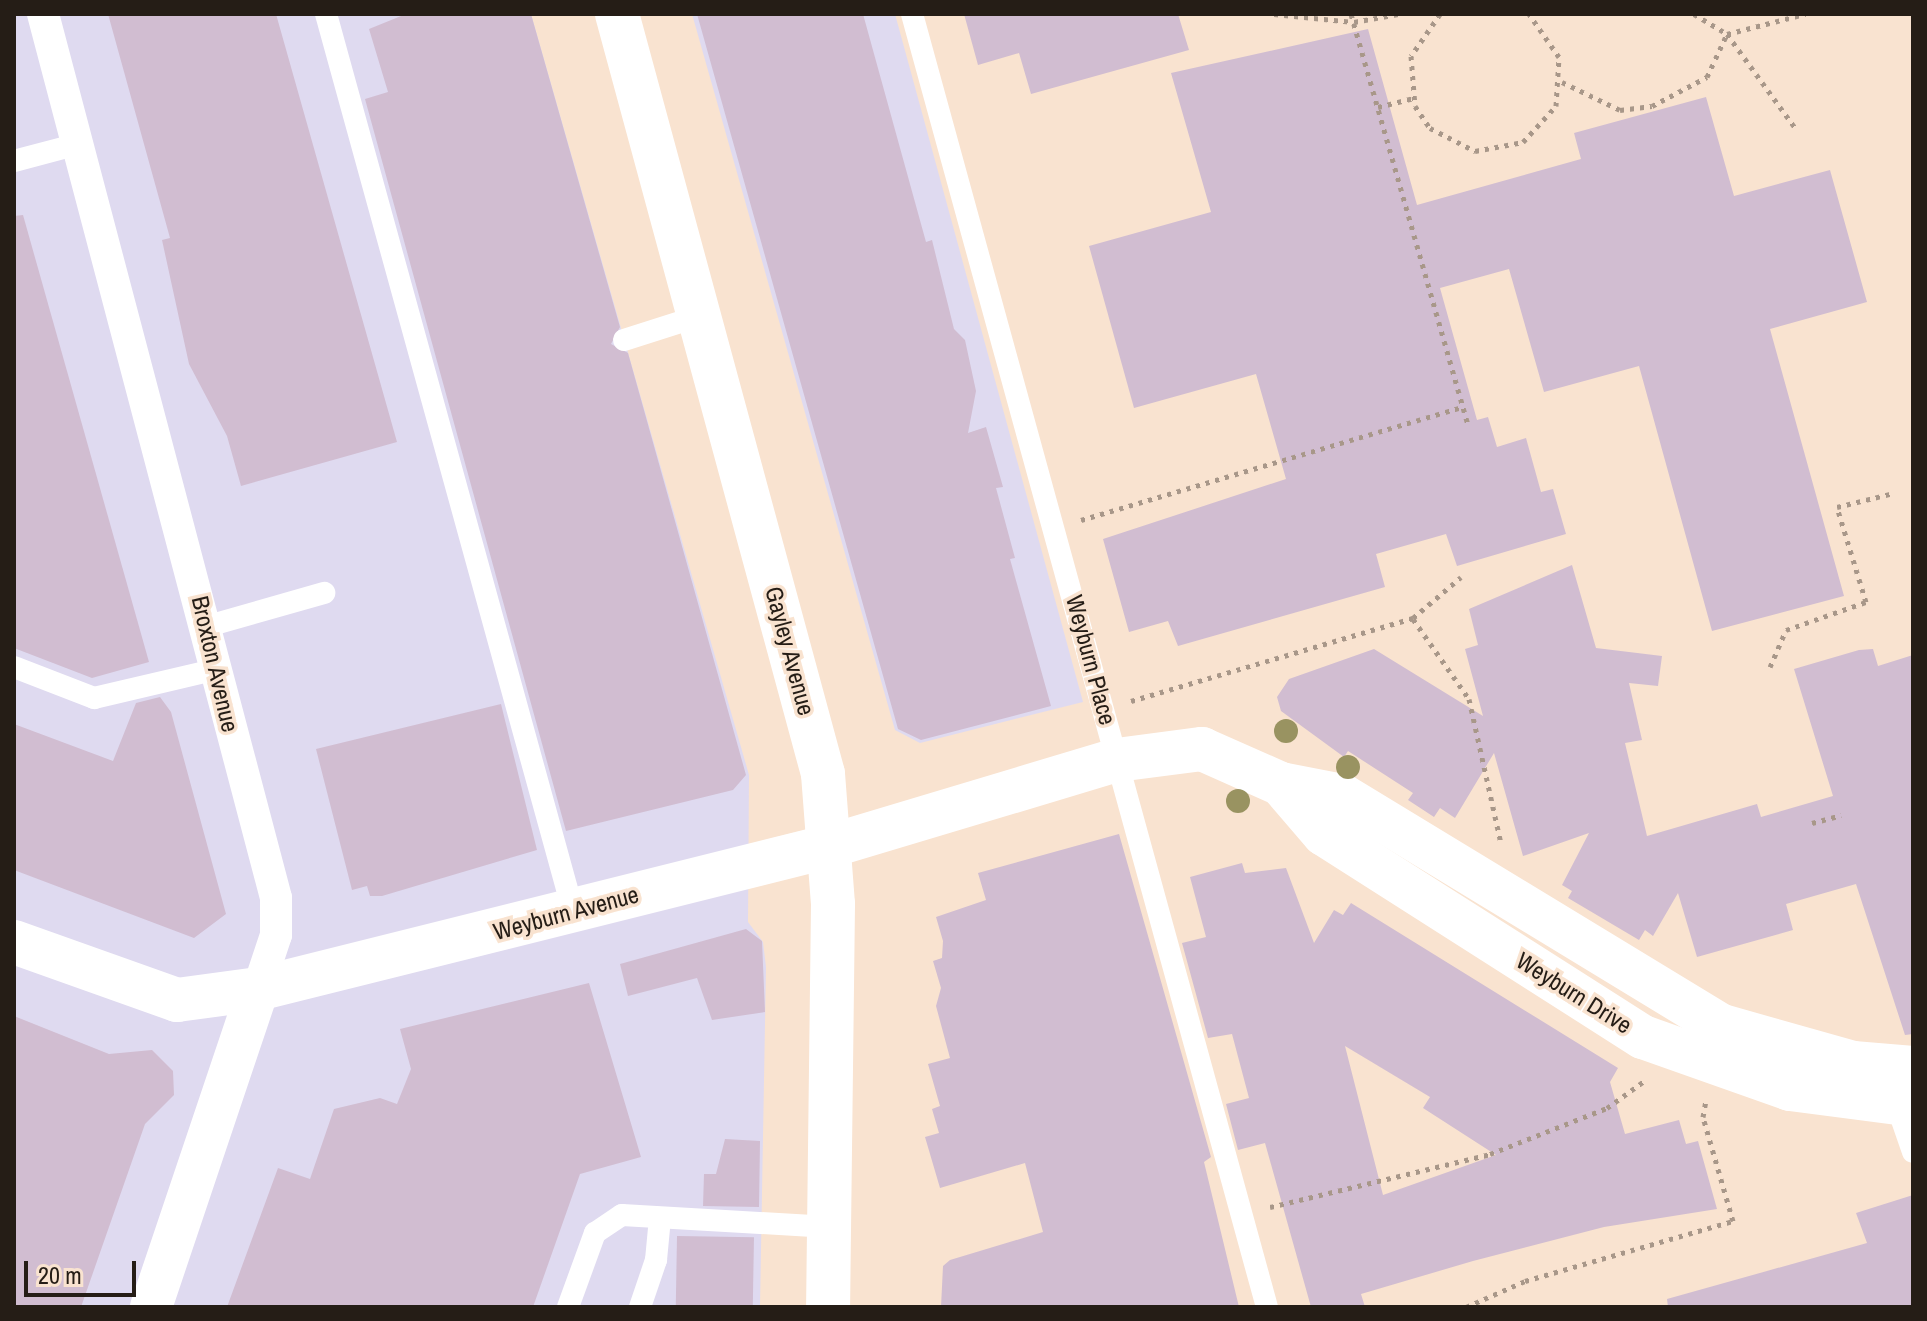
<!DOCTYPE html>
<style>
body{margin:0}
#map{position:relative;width:1927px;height:1321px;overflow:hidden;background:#f9e3d0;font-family:"Archivo Narrow",sans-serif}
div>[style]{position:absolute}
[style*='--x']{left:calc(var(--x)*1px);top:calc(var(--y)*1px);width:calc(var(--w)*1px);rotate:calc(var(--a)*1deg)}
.commercial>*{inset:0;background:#dfdaf0}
.building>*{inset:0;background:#d1bdd1;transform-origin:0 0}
.path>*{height:5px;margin-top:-2.5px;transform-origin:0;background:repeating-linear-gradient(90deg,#a89789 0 4px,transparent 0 10px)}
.service>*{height:22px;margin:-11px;padding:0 11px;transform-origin:11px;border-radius:11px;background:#fff}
.pedestrian>*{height:32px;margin:-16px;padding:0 16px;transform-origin:16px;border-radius:16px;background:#fff}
.minor>*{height:42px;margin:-21px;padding:0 21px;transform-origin:21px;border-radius:21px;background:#fff}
.tertiary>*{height:44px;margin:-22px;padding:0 22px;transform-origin:22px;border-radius:22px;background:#fff}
.trees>*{width:24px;height:24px;margin:-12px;border-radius:50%;background:#999361}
span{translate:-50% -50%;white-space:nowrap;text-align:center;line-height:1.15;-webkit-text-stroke:7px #f9e3d0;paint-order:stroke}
.street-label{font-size:24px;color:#251d16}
.frame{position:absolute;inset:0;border:16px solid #251d16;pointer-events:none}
.scale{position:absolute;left:24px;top:1261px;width:112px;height:36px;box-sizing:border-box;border:4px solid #251d16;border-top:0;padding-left:10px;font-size:24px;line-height:28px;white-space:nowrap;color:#251d16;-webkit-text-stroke:6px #f9e3d0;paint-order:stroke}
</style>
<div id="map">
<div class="commercial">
<div style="clip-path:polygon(14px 14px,531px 14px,749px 775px,748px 922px,763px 942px,766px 967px,760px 1307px,14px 1307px)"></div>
<div style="clip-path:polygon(692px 14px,895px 14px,1083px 702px,920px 743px,895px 730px)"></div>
</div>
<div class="building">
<div style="clip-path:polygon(108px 14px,276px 14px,397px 442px,241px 486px,227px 436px,189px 364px,162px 240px,170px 238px)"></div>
<div style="clip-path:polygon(406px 14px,531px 14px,620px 327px,611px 344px,628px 353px,746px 775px,733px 790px,566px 831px,365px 99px,388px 92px,369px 29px)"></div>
<div style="clip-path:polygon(697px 14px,863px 14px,926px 242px,932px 240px,954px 329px,965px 340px,976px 391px,968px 433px,986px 427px,1003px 487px,996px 488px,1015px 558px,1010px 559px,1051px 706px,921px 740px,898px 729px)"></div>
<div style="clip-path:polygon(964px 14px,1178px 14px,1189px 50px,1031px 94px,1019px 53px,978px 65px)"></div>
<div style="clip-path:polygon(1368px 29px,1417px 205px,1581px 159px,1574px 133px,1706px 97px,1734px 196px,1830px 170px,1867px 302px,1770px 329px,1844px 596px,1712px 631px,1639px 366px,1544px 392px,1509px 269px,1440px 288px,1477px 420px,1488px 417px,1497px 447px,1526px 438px,1541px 492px,1553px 489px,1566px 534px,1457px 566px,1446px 534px,1376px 554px,1385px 587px,1178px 646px,1168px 621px,1129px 632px,1103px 539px,1286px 479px,1256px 374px,1134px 408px,1089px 246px,1211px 212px,1171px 73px)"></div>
<div style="clip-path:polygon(23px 215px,149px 662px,92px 678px,14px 648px,14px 216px)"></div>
<div style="clip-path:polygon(1572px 565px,1596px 648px,1662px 656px,1658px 686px,1629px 683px,1642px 740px,1625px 743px,1647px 836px,1757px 804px,1761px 817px,1833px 796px,1794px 669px,1859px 650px,1873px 649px,1878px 666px,1913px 655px,1913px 1034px,1905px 1035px,1856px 884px,1786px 904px,1793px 930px,1697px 957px,1678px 893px,1653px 936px,1645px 930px,1639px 940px,1568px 898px,1572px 891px,1562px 885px,1589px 833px,1523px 856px,1494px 753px,1455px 818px,1440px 808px,1434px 817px,1408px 800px,1413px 793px,1348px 751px,1344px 757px,1281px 711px,1277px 697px,1289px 679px,1374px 649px,1483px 716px,1465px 649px,1478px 645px,1469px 609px)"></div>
<div style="clip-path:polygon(160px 697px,171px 712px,226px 914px,194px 938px,14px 870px,14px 724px,113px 761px,136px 703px)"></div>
<div style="clip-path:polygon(501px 704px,537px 850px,382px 896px,370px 896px,367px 886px,352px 890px,316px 749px)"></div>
<div style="clip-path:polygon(1119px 834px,1211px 1157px,1204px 1162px,1239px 1307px,941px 1307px,943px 1266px,950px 1260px,1043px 1232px,1025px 1163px,940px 1188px,925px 1137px,939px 1133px,932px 1109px,940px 1106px,928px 1064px,950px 1058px,936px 1006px,941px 988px,933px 961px,942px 958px,943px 941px,936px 917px,986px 900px,978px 873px)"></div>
<div style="clip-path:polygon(evenodd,1242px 863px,1245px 873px,1286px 868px,1314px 943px,1334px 910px,1343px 915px,1351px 903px,1618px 1068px,1610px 1082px,1625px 1134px,1679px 1120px,1686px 1144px,1698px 1141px,1717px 1209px,1604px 1227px,1473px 1261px,1361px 1294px,1365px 1307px,1311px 1307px,1265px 1143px,1238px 1150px,1226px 1104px,1249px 1098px,1232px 1034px,1208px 1038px,1182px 943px,1206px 937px,1190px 877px,1242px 863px,1345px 1046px,1430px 1097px,1423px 1108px,1496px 1155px,1383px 1195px,1345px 1046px)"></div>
<div style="clip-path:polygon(746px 929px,762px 941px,765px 1012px,712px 1020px,697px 978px,628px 996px,620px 964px)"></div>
<div style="clip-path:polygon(589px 983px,641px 1157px,580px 1174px,533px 1307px,227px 1307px,278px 1168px,310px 1179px,334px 1109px,380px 1098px,397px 1104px,411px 1069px,400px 1029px)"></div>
<div style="clip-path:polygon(14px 1016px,109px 1054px,152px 1050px,173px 1071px,174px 1095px,145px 1124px,81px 1307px,14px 1307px)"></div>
<div style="clip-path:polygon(725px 1139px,760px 1141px,759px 1207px,703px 1206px,704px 1174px,716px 1174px)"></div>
<div style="clip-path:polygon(1913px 1195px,1913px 1307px,1668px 1307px,1667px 1299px,1867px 1243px,1856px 1213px)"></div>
<div style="left:677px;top:1236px;width:77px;height:71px;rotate:1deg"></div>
</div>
<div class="path">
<div style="--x:1274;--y:14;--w:80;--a:5.7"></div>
<div style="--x:1354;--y:22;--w:45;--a:-10.3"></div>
<div style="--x:1351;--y:14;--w:426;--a:74.1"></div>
<div style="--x:1440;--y:14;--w:51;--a:124.6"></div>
<div style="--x:1411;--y:56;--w:50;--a:85.4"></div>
<div style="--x:1415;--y:106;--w:27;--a:56"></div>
<div style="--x:1430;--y:128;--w:51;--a:27.1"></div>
<div style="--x:1475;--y:151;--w:49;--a:-10.6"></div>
<div style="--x:1523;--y:142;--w:49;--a:-47.5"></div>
<div style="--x:1556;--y:106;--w:49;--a:-86.5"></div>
<div style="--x:1559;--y:57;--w:52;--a:-124.9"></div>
<div style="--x:1694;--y:14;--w:39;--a:31"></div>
<div style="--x:1727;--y:34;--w:81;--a:-14.4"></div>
<div style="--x:1562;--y:82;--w:64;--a:25.8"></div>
<div style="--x:1620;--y:110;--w:32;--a:-7"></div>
<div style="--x:1652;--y:106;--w:62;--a:-27.8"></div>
<div style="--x:1707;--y:77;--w:47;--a:-65.1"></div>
<div style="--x:1727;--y:34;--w:117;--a:54"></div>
<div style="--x:1378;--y:107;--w:36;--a:-14"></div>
<div style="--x:1081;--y:520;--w:398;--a:-16.5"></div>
<div style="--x:1413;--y:619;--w:98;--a:55"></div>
<div style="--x:1469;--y:699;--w:148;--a:77.5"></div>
<div style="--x:1770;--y:667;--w:40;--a:-66.6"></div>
<div style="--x:1786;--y:630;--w:85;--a:-19.3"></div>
<div style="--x:1866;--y:602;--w:99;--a:-107"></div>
<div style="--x:1837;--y:507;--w:59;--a:-13.8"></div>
<div style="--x:1131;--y:701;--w:294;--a:-16.4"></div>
<div style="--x:1413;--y:618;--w:63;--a:-40.5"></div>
<div style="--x:1812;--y:823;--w:30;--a:-15"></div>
<div style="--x:1270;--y:1207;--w:226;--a:-13.5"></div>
<div style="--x:1490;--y:1154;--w:126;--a:-21.5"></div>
<div style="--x:1607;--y:1108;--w:46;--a:-36.1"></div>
<div style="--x:1466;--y:1307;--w:64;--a:-23.8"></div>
<div style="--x:1525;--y:1281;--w:216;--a:-16.1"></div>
<div style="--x:1733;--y:1221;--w:108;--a:-106.1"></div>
<div style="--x:1703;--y:1117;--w:17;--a:-80"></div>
</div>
<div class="service">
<div style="--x:326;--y:14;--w:930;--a:74.6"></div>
<div style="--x:912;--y:14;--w:1341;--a:74.65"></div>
<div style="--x:14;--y:161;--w:66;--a:-14.9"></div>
<div style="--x:624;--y:340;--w:79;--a:-17.7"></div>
<div style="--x:208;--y:626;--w:121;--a:-15.9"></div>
<div style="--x:14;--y:667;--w:86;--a:21.2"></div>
<div style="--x:94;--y:698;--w:122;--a:-13.2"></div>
<div style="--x:1895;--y:1100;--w:55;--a:70.9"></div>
<div style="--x:568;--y:1307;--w:79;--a:-70"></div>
<div style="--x:595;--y:1233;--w:32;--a:-34"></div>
<div style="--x:622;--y:1215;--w:208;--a:3.3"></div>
<div style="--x:640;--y:1307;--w:50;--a:-71.2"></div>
<div style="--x:656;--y:1260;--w:42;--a:-84.6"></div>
</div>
<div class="pedestrian">
<div style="--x:43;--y:14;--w:914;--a:75.23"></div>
<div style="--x:276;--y:898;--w:37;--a:90"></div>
<div style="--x:276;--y:935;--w:57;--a:108.4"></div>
</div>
<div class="minor">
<div style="--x:151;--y:1307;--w:336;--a:-71.4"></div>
</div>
<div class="tertiary">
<div style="--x:617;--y:14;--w:787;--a:74.83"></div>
<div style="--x:823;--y:774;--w:130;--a:85.6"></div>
<div style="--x:833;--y:904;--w:403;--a:90.7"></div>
<div style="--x:1281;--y:784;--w:63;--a:11"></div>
<div style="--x:1343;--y:796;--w:443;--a:31.3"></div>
<div style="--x:1722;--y:1026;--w:136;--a:15.8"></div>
<div style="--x:1853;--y:1063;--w:60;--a:4.8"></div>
<div style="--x:14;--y:942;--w:173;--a:19.6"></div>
<div style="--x:177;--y:1000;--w:82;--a:-7.7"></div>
<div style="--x:258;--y:989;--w:590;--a:-14.04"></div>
<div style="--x:830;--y:846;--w:300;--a:-16.7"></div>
<div style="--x:1117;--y:760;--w:86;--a:-7.4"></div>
<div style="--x:1202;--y:749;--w:86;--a:23.9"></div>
<div style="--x:1281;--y:784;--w:66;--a:49.3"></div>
<div style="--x:1324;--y:834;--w:378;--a:32.5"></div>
<div style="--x:1643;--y:1037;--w:156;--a:19.5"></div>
<div style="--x:1790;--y:1089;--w:124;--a:7.4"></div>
</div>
<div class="trees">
<div style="left:1286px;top:731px"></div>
<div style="left:1348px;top:767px"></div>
<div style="left:1238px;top:801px"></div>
</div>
<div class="street-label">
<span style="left:790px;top:651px;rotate:75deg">Gayley Avenue</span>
<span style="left:1091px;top:660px;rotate:75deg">Weyburn Place</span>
<span style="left:215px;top:664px;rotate:77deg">Broxton Avenue</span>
<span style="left:566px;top:913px;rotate:-15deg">Weyburn Avenue</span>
<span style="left:1574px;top:993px;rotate:32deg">Weyburn Drive</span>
</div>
<div class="frame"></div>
<div class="scale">20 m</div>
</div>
